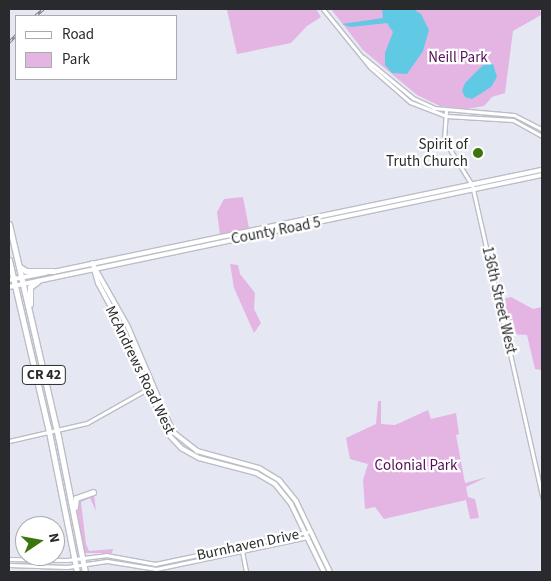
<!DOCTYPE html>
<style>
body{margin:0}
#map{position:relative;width:551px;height:581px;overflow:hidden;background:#e5e8f2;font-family:"Source Sans 3",sans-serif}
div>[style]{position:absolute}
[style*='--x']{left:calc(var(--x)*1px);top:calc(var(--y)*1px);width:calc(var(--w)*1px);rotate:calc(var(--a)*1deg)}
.green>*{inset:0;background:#e4b4e3}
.water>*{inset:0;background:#60c9e4}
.roads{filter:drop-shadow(1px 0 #bbbec7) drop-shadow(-1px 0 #bbbec7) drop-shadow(0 1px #bbbec7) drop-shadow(0 -1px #bbbec7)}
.tertiary>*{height:3px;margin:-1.5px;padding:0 1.5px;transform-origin:1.5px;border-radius:1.5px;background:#fff}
.secondary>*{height:4px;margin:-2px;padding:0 2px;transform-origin:2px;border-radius:2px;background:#fff}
.trunk>*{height:5px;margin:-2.5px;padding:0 2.5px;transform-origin:2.5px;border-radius:2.5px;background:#fff}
.rail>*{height:3px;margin-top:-1.5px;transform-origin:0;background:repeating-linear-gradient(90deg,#fff 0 4px,#7d7f85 0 8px);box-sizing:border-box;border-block:1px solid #7d7f85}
.dots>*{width:14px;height:14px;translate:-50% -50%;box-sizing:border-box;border:2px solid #fff;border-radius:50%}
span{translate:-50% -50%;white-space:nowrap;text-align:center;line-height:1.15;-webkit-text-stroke:4.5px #fff;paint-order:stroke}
.shield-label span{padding:1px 4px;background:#fff;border:1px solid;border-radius:4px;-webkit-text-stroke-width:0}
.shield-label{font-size:14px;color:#292a2d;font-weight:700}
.park-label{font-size:15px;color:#540d56}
.poi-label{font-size:15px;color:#292a2d}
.right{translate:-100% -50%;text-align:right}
.street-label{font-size:15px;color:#292a2d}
.frame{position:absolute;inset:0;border:10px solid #292a2d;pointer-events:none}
.legend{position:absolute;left:15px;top:15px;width:162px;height:65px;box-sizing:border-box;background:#fff;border:1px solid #a9aaab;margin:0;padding:6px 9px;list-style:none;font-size:15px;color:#292a2d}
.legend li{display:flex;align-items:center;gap:10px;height:25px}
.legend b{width:25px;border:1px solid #a9aaab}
.north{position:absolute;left:15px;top:516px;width:50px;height:50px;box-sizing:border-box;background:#fff;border:1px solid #a9aaab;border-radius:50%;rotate:78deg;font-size:14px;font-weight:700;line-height:20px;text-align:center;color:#292a2d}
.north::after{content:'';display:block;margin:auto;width:18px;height:22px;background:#3b760c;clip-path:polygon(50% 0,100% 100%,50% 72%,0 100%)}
</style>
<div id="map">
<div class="green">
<div style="clip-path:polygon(316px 9px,321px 17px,307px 26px,291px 43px,237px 54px,227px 10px)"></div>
<div style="clip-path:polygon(331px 9px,540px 9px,541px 15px,513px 31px,505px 93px,492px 97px,484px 106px,467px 109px,440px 106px,417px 95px,363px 50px)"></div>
<div style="clip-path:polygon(243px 197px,249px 228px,220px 235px,217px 212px,224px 199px)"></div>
<div style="clip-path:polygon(230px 264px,238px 265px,240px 274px,255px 293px,254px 309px,261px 323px,254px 333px,234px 288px)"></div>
<div style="clip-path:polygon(511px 297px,533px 309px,542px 307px,542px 370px,535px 369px,527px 335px,511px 334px,503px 299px)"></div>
<div style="clip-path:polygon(378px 401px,381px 401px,381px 424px,395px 425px,428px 410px,431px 419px,456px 413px,459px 434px,456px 435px,465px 483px,487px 477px,466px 487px,468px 497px,475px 499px,479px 518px,470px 519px,466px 500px,384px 519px,375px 507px,365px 509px,363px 480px,368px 464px,350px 459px,346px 438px,376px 424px)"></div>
<div style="clip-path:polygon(94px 495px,96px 511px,90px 498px,81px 502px,86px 544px,89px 551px,113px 549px,112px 553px,84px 553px,76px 503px,79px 497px)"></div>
</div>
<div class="water">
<div style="clip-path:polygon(382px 9px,413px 9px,421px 14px,429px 30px,423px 51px,407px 74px,392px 73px,385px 65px,385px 53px,393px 32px,387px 23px,350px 27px,342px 24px,383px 18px)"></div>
<div style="clip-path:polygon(493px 64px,497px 77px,491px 87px,472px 99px,465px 97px,462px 91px,465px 83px,483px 65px)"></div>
</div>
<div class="roads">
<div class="tertiary">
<div style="--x:323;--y:9;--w:75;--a:51"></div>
<div style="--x:370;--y:67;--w:53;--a:41.2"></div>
<div style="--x:410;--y:102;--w:39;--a:21"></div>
<div style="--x:446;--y:116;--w:67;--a:3.4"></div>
<div style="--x:513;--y:120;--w:33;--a:29"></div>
<div style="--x:363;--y:57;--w:65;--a:39.4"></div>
<div style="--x:413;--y:98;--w:23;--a:25"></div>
<div style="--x:434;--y:108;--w:80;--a:5"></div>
<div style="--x:514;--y:115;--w:31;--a:27"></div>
<div style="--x:446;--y:111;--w:29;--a:94"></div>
<div style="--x:444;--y:140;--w:53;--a:58.1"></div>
<div style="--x:472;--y:185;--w:319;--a:77.3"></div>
<div style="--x:9;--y:441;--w:80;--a:-13"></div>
<div style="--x:87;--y:423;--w:71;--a:-29.4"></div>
<div style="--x:242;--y:551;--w:21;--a:79"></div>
<div style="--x:9;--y:559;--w:58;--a:1"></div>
<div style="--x:67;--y:560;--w:39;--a:-7"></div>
<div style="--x:106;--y:555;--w:50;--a:10.4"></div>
<div style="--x:155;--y:564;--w:159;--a:-11.9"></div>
<div style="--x:9;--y:565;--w:58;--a:2"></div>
<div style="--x:67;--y:567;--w:40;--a:-8.5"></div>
<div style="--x:107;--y:561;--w:50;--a:9.3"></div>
<div style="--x:156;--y:569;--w:155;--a:-11.9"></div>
</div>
<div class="secondary">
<div style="--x:92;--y:263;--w:73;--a:60.6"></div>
<div style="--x:128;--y:327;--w:114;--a:66.8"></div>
<div style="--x:173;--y:432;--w:31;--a:38"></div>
<div style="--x:197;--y:451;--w:64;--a:15.3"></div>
<div style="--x:259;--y:468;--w:23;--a:31"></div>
<div style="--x:279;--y:480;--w:27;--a:51"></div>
<div style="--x:296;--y:501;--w:79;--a:64.4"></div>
<div style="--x:94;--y:269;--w:15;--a:74"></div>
<div style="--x:98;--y:283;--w:64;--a:61.8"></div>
<div style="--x:128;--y:339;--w:104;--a:66.9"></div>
<div style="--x:169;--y:435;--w:18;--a:47"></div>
<div style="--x:181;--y:448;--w:21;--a:29"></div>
<div style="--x:199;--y:458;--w:59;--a:14.7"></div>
<div style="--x:256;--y:473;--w:22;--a:30"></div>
<div style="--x:275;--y:484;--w:26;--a:51"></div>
<div style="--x:291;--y:504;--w:76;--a:64.1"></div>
<div style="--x:53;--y:272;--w:500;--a:-11.8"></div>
<div style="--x:9;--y:280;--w:38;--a:-11"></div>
<div style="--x:9;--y:287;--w:545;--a:-11.87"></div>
</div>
<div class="trunk">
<div style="--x:9;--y:224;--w:218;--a:77"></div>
<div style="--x:58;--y:436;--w:139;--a:78.8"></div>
<div style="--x:9;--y:260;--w:171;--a:76.9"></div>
<div style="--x:48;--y:427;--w:148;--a:78.7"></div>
<div style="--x:20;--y:267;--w:7;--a:34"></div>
<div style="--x:26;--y:271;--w:27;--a:0"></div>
<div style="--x:30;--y:304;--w:17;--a:-90"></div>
<div style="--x:30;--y:287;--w:10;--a:-37"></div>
<div style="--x:75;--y:507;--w:9;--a:-84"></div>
<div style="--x:76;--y:498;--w:18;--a:-19"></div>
</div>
</div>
<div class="rail">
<div style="--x:35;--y:16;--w:11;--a:-41"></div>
<div style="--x:9;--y:42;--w:10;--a:-45"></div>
</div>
<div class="dots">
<div style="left:478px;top:153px;background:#3b760c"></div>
</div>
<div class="shield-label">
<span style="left:44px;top:375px">CR 42</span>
</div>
<div class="park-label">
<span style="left:458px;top:58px">Neill Park</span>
<span style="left:416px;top:466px">Colonial Park</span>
</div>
<div class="poi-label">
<span class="right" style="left:468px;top:153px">Spirit of<br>Truth Church</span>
</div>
<div class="street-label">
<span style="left:276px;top:231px;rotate:-11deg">County Road 5</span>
<span style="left:499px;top:300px;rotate:77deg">136th Street West</span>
<span style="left:140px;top:370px;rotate:64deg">McAndrews Road West</span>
<span style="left:248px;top:545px;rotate:-12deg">Burnhaven Drive</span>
</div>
<div class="frame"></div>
<ul class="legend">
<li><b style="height:6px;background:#fff"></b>Road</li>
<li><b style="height:14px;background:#e4b4e3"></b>Park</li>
</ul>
<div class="north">N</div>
</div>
